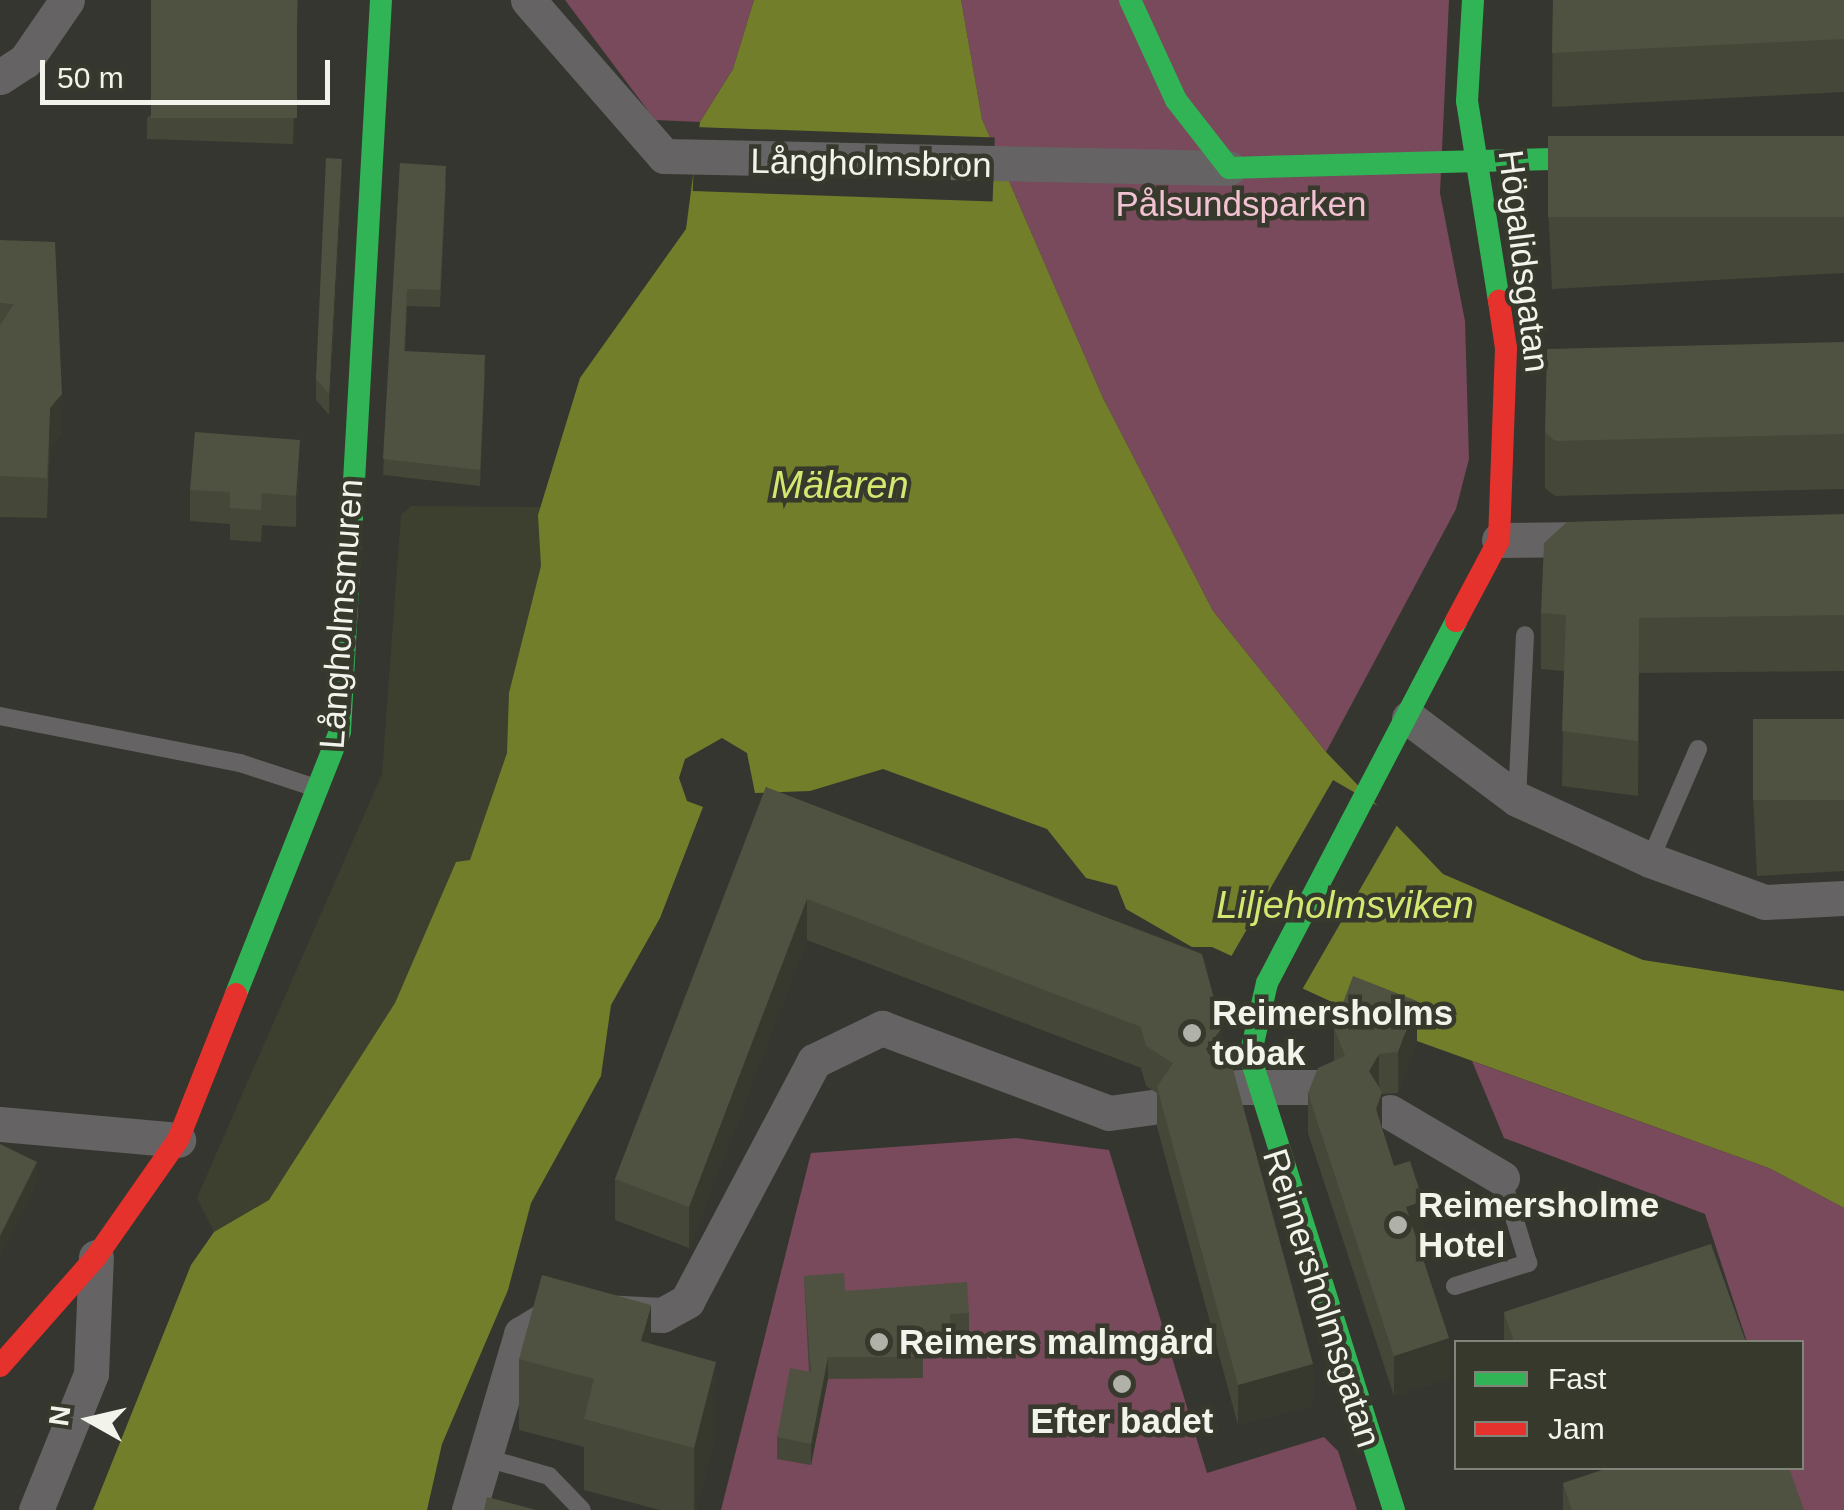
<!DOCTYPE html>
<meta charset="utf-8">
<style>
body{margin:0}
#map{position:relative;width:1844px;height:1510px;overflow:hidden;background:#35362f;font-family:Arial,sans-serif}
div>[style]{position:absolute}
[style*='--x']{left:calc(var(--x)*1px);top:calc(var(--y)*1px);width:calc(var(--w)*1px);rotate:calc(var(--a)*1deg)}
.built>*{inset:0;background:#3d402f}
.green>*{inset:0;background:#784a5b}
.water>*{inset:0;background:#727e2a}
.pier>*{inset:0;background:#35362f;transform-origin:0 0}
.lane>*{height:18px;margin:-9px;padding:0 9px;transform-origin:9px;border-radius:9px;background:#656363}
.street>*{height:35px;margin:-17.5px;padding:0 17.5px;transform-origin:17.5px;border-radius:17.5px;background:#656363}
.fast>*{height:22px;margin:-11px;padding:0 11px;transform-origin:11px;border-radius:11px;background:#30b455}
.jam>*{height:22px;margin:-11px;padding:0 11px;transform-origin:11px;border-radius:11px;background:#e5322d}
.wall>*{inset:0;background:#454738}
.shaded-wall>*{inset:0;background:#38392e}
.building>*{inset:0;background:#505241;transform-origin:0 0}
.dots>*{width:28px;height:28px;translate:-50% -50%;box-sizing:border-box;border:5px solid #36392c;border-radius:50%}
span{translate:-50% -50%;white-space:nowrap;text-align:center;line-height:1.15;-webkit-text-stroke:9px #36392c;paint-order:stroke}
.street-label{font-size:35px;color:#f2f4ec}
.park-label{font-size:35px;color:#f2c2d3}
.poi-label{font-size:35px;color:#f2f4ec;font-weight:700}
.left{translate:0 -50%;text-align:left}
.water-label{font-size:38px;color:#d4e871;font-style:italic}
.legend{position:absolute;left:1454px;top:1340px;width:350px;height:130px;box-sizing:border-box;background:#36392c;border:2px solid #818479;margin:0;padding:12px 18px;list-style:none;font-size:30px;color:#f2f4ec}
.legend li{display:flex;align-items:center;gap:20px;height:50px}
.legend b{width:50px;border:2px solid #818479}
.north{position:absolute;left:40px;top:1370px;width:100px;height:100px;-webkit-text-stroke:8px #36392c;paint-order:stroke;rotate:278deg;font-size:28px;font-weight:700;line-height:40px;text-align:center;color:#f2f4ec}
.north::after{content:'';display:block;margin:auto;width:35px;height:45px;background:#f2f4ec;clip-path:polygon(50% 0,100% 100%,50% 72%,0 100%)}
.scale{position:absolute;left:40px;top:60px;width:290px;height:45px;box-sizing:border-box;border:5px solid #f2f4ec;border-top:0;padding-left:12px;font-size:30px;line-height:35px;white-space:nowrap;color:#f2f4ec;-webkit-text-stroke:8px #36392c;paint-order:stroke}
</style>
<div id="map">
<div class="built">
<div style="clip-path:polygon(411px 506px,540px 507px,541px 566px,507px 753px,470px 861px,456px 863px,395px 1003px,269px 1200px,214px 1232px,197px 1198px,382px 774px,401px 515px)"></div>
</div>
<div class="green">
<div style="clip-path:polygon(565px 0,754px 0,733px 69px,700px 122px,655px 120px)"></div>
<div style="clip-path:polygon(961px 0,1449px 0,1440px 193px,1465px 321px,1469px 459px,1456px 509px,1326px 752px,1213px 611px,1103px 398px,982px 119px)"></div>
<div style="clip-path:polygon(1472px 1061px,1769px 1168px,1844px 1208px,1844px 1510px,1801px 1510px,1788px 1468px,1802px 1468px,1802px 1342px,1747px 1342px,1705px 1214px,1504px 1138px)"></div>
<div style="clip-path:polygon(1016px 1138px,1109px 1150px,1207px 1473px,1324px 1437px,1338px 1451px,1357px 1510px,721px 1510px,811px 1153px)"></div>
</div>
<div class="water">
<div style="clip-path:polygon(754px 0,961px 0,982px 119px,1103px 398px,1213px 611px,1326px 752px,1443px 874px,1643px 960px,1844px 991px,1844px 1208px,1769px 1168px,1417px 1041px,1212px 947px,1192px 947px,1126px 909px,1117px 886px,1086px 878px,1047px 829px,883px 769px,810px 791px,755px 793px,747px 753px,722px 738px,685px 759px,679px 778px,687px 801px,703px 807px,660px 918px,611px 1005px,601px 1076px,531px 1203px,508px 1290px,442px 1444px,427px 1510px,93px 1510px,191px 1265px,214px 1232px,269px 1200px,395px 1003px,456px 862px,470px 860px,507px 753px,509px 693px,541px 566px,538px 515px,580px 378px,686px 229px,700px 122px,733px 69px)"></div>
</div>
<div class="pier">
<div style="left:695px;top:127px;width:300px;height:64px;rotate:2deg"></div>
<div style="left:1333px;top:780px;width:78px;height:208px;rotate:30deg"></div>
</div>
<div class="lane">
<div style="--x:0;--y:716;--w:245;--a:11.1"></div>
<div style="--x:240;--y:763;--w:80;--a:18.2"></div>
<div style="--x:1517;--y:799;--w:164;--a:-87.2"></div>
<div style="--x:1650;--y:860;--w:121;--a:-66.6"></div>
<div style="--x:1455;--y:1286;--w:77;--a:-17.5"></div>
<div style="--x:1528;--y:1263;--w:89;--a:-107"></div>
<div style="--x:483;--y:1457;--w:69;--a:16.1"></div>
<div style="--x:549;--y:1476;--w:47;--a:45.9"></div>
</div>
<div class="street">
<div style="--x:528;--y:0;--w:207;--a:48.9"></div>
<div style="--x:664;--y:156;--w:565;--a:1.22"></div>
<div style="--x:0;--y:77;--w:30;--a:-33"></div>
<div style="--x:25;--y:61;--w:74;--a:-55.5"></div>
<div style="--x:1499;--y:540;--w:94;--a:-0.6"></div>
<div style="--x:1409;--y:718;--w:135;--a:36.9"></div>
<div style="--x:1517;--y:799;--w:146;--a:24.6"></div>
<div style="--x:1650;--y:860;--w:122;--a:20.1"></div>
<div style="--x:1765;--y:902;--w:79;--a:-2.9"></div>
<div style="--x:1238;--y:1087;--w:88;--a:0"></div>
<div style="--x:1390;--y:1112;--w:130;--a:30.5"></div>
<div style="--x:0;--y:1124;--w:179;--a:5.1"></div>
<div style="--x:36;--y:1510;--w:147;--a:-68"></div>
<div style="--x:91;--y:1374;--w:117;--a:-87.6"></div>
<div style="--x:469;--y:1510;--w:184;--a:-73.5"></div>
<div style="--x:521;--y:1334;--w:47;--a:-31"></div>
<div style="--x:561;--y:1310;--w:101;--a:2.8"></div>
<div style="--x:662;--y:1315;--w:29;--a:-29"></div>
<div style="--x:687;--y:1301;--w:272;--a:-62.1"></div>
<div style="--x:814;--y:1061;--w:76;--a:-25.9"></div>
<div style="--x:882;--y:1028;--w:242;--a:20.5"></div>
<div style="--x:1109;--y:1113;--w:43;--a:-7.9"></div>
</div>
<div class="fast">
<div style="--x:1130;--y:0;--w:110;--a:65.3"></div>
<div style="--x:1176;--y:100;--w:86;--a:52.1"></div>
<div style="--x:1229;--y:168;--w:389;--a:-1.6"></div>
<div style="--x:1473;--y:0;--w:101;--a:93.4"></div>
<div style="--x:1467;--y:101;--w:203;--a:80.9"></div>
<div style="--x:236;--y:994;--w:283;--a:-68.4"></div>
<div style="--x:340;--y:731;--w:732;--a:-86.79"></div>
<div style="--x:1394;--y:1510;--w:476;--a:-107.6"></div>
<div style="--x:1250;--y:1056;--w:75;--a:-76.9"></div>
<div style="--x:1267;--y:983;--w:408;--a:-62.4"></div>
</div>
<div class="jam">
<div style="--x:1456;--y:621;--w:92;--a:-62"></div>
<div style="--x:1499;--y:540;--w:192;--a:-87.9"></div>
<div style="--x:1506;--y:348;--w:48;--a:-98.5"></div>
<div style="--x:0;--y:1366;--w:145;--a:-48.6"></div>
<div style="--x:96;--y:1257;--w:143;--a:-55"></div>
<div style="--x:178;--y:1140;--w:157;--a:-68.3"></div>
</div>
<div class="wall">
<div style="clip-path:polygon(298px 0,293px 144px,147px 139px,147px 118px)"></div>
<div style="clip-path:polygon(1553px 0,1844px 0,1844px 92px,1552px 107px)"></div>
<div style="clip-path:polygon(1844px 136px,1844px 273px,1552px 289px,1548px 205px,1548px 150px)"></div>
<div style="clip-path:polygon(400px 163px,446px 182px,440px 307px,407px 306px,405px 351px,485px 371px,480px 486px,383px 475px)"></div>
<div style="clip-path:polygon(342px 180px,329px 415px,316px 400px,316px 379px)"></div>
<div style="clip-path:polygon(0 240px,62px 434px,50px 448px,47px 518px,0 517px)"></div>
<div style="clip-path:polygon(1844px 342px,1844px 489px,1555px 496px,1545px 488px,1545px 432px)"></div>
<div style="clip-path:polygon(300px 471px,296px 527px,262px 525px,261px 542px,230px 540px,230px 524px,190px 521px,190px 490px)"></div>
<div style="clip-path:polygon(1844px 514px,1844px 671px,1639px 673px,1638px 796px,1562px 786px,1564px 671px,1541px 669px,1541px 613px)"></div>
<div style="clip-path:polygon(1844px 719px,1844px 871px,1757px 876px,1753px 795px,1753px 724px)"></div>
<div style="clip-path:polygon(766px 787px,1222px 1067px,1313px 1405px,1238px 1425px,1157px 1127px,1157px 1093px,1146px 1086px,1141px 1068px,807px 940px,689px 1248px,615px 1220px,615px 1179px)"></div>
<div style="clip-path:polygon(1334px 1027px,1417px 1042px,1398px 1093px,1382px 1094px,1382px 1129px,1394px 1166px,1423px 1241px,1418px 1243px,1449px 1378px,1394px 1396px,1308px 1133px,1308px 1093px,1334px 1061px)"></div>
<div style="clip-path:polygon(804px 1276px,845px 1291px,969px 1313px,969px 1334px,951px 1336px,951px 1353px,923px 1355px,923px 1378px,828px 1379px,811px 1465px,777px 1459px,777px 1437px,809px 1372px)"></div>
<div style="clip-path:polygon(1504px 1312px,1746px 1342px,1504px 1342px)"></div>
<div style="clip-path:polygon(651px 1344px,716px 1433px,696px 1510px,660px 1510px,584px 1490px,584px 1447px,519px 1430px,519px 1359px)"></div>
<div style="clip-path:polygon(1563px 1483px,1804px 1510px,1563px 1510px)"></div>
</div>
<div class="shaded-wall">
<div style="clip-path:polygon(342px 159px,342px 180px,329px 415px,329px 394px)"></div>
<div style="clip-path:polygon(62px 394px,62px 434px,50px 448px,47px 518px,50px 408px)"></div>
<div style="clip-path:polygon(300px 440px,300px 471px,296px 527px,296px 496px)"></div>
<div style="clip-path:polygon(807px 899px,807px 940px,689px 1248px,689px 1207px)"></div>
<div style="clip-path:polygon(1417px 1001px,1417px 1042px,1398px 1093px,1398px 1052px)"></div>
<div style="clip-path:polygon(1222px 1028px,1222px 1068px,1206px 1089px,1206px 1049px)"></div>
<div style="clip-path:polygon(1379px 1054px,1379px 1094px,1369px 1071px)"></div>
<div style="clip-path:polygon(1382px 1092px,1382px 1132px,1376px 1109px)"></div>
<div style="clip-path:polygon(37px 1162px,37px 1183px,0 1258px,0 1236px)"></div>
<div style="clip-path:polygon(1423px 1201px,1423px 1241px,1406px 1247px,1406px 1207px)"></div>
<div style="clip-path:polygon(651px 1305px,651px 1376px,641px 1341px)"></div>
<div style="clip-path:polygon(1449px 1338px,1449px 1378px,1394px 1396px,1394px 1356px)"></div>
<div style="clip-path:polygon(828px 1357px,828px 1379px,811px 1465px,811px 1444px)"></div>
<div style="clip-path:polygon(716px 1362px,716px 1433px,696px 1510px,694px 1510px,694px 1448px)"></div>
<div style="clip-path:polygon(1313px 1364px,1313px 1405px,1238px 1425px,1238px 1385px)"></div>
</div>
<div class="building">
<div style="left:151px;top:0;width:146px;height:118px"></div>
<div style="clip-path:polygon(1553px 0,1844px 0,1844px 39px,1552px 53px)"></div>
<div style="left:1844px;top:136px;width:81px;height:296px;rotate:90deg"></div>
<div style="clip-path:polygon(326px 158px,342px 159px,329px 394px,316px 379px)"></div>
<div style="clip-path:polygon(400px 163px,446px 166px,440px 290px,407px 289px,404px 351px,485px 355px,480px 470px,383px 459px)"></div>
<div style="clip-path:polygon(0 240px,55px 242px,62px 394px,50px 408px,47px 478px,0 476px,0 325px,14px 304px,0 303px)"></div>
<div style="clip-path:polygon(1844px 342px,1844px 434px,1555px 441px,1545px 432px,1547px 349px)"></div>
<div style="clip-path:polygon(195px 432px,300px 440px,296px 496px,262px 493px,261px 510px,230px 508px,230px 492px,190px 490px)"></div>
<div style="clip-path:polygon(1844px 514px,1844px 615px,1639px 618px,1638px 741px,1562px 731px,1566px 615px,1541px 613px,1544px 543px,1567px 522px)"></div>
<div style="left:1844px;top:719px;width:81px;height:91px;rotate:90deg"></div>
<div style="clip-path:polygon(766px 787px,1202px 954px,1222px 1028px,1206px 1049px,1216px 1066px,1233px 1069px,1313px 1364px,1238px 1385px,1157px 1087px,1173px 1063px,1146px 1046px,1141px 1027px,807px 899px,689px 1207px,615px 1179px)"></div>
<div style="clip-path:polygon(1353px 976px,1417px 1001px,1398px 1052px,1379px 1054px,1369px 1071px,1382px 1092px,1376px 1109px,1394px 1166px,1410px 1161px,1423px 1201px,1406px 1207px,1449px 1338px,1394px 1356px,1308px 1093px,1318px 1068px,1345px 1056px,1334px 1027px)"></div>
<div style="clip-path:polygon(0 1144px,37px 1162px,0 1236px)"></div>
<div style="clip-path:polygon(1711px 1244px,1746px 1342px,1514px 1342px,1504px 1312px)"></div>
<div style="clip-path:polygon(844px 1273px,845px 1291px,967px 1282px,969px 1313px,950px 1314px,951px 1331px,921px 1333px,923px 1357px,828px 1357px,811px 1444px,777px 1437px,790px 1368px,811px 1372px,804px 1276px)"></div>
<div style="clip-path:polygon(542px 1275px,651px 1305px,641px 1341px,716px 1362px,694px 1448px,584px 1419px,594px 1379px,519px 1359px)"></div>
<div style="clip-path:polygon(1608px 1468px,1789px 1468px,1804px 1510px,1572px 1510px,1563px 1483px)"></div>
<div style="clip-path:polygon(487px 1497px,536px 1510px,484px 1510px)"></div>
</div>
<div class="dots">
<div style="left:1192px;top:1033px;background:#b0b2aa"></div>
<div style="left:1398px;top:1225px;background:#b0b2aa"></div>
<div style="left:879px;top:1342px;background:#b0b2aa"></div>
<div style="left:1122px;top:1384px;background:#b0b2aa"></div>
</div>
<div class="street-label">
<span style="left:871px;top:163px;rotate:1deg">Långholmsbron</span>
<span style="left:1524px;top:261px;rotate:83deg">Högalidsgatan</span>
<span style="left:341px;top:614px;rotate:-86deg">Långholmsmuren</span>
<span style="left:1322px;top:1298px;rotate:72deg">Reimersholmsgatan</span>
</div>
<div class="park-label">
<span style="left:1241px;top:204px">Pålsundsparken</span>
</div>
<div class="poi-label">
<span class="left" style="left:1212px;top:1033px">Reimersholms<br>tobak</span>
<span class="left" style="left:1418px;top:1225px">Reimersholme<br>Hotel</span>
<span class="left" style="left:899px;top:1342px">Reimers malmgård</span>
<span style="left:1122px;top:1421px">Efter badet</span>
</div>
<div class="water-label">
<span style="left:840px;top:486px">Mälaren</span>
<span style="left:1345px;top:906px">Liljeholmsviken</span>
</div>
<ul class="legend">
<li><b style="height:12px;background:#30b455"></b>Fast</li>
<li><b style="height:12px;background:#e5322d"></b>Jam</li>
</ul>
<div class="north">N</div>
<div class="scale">50 m</div>
</div>
